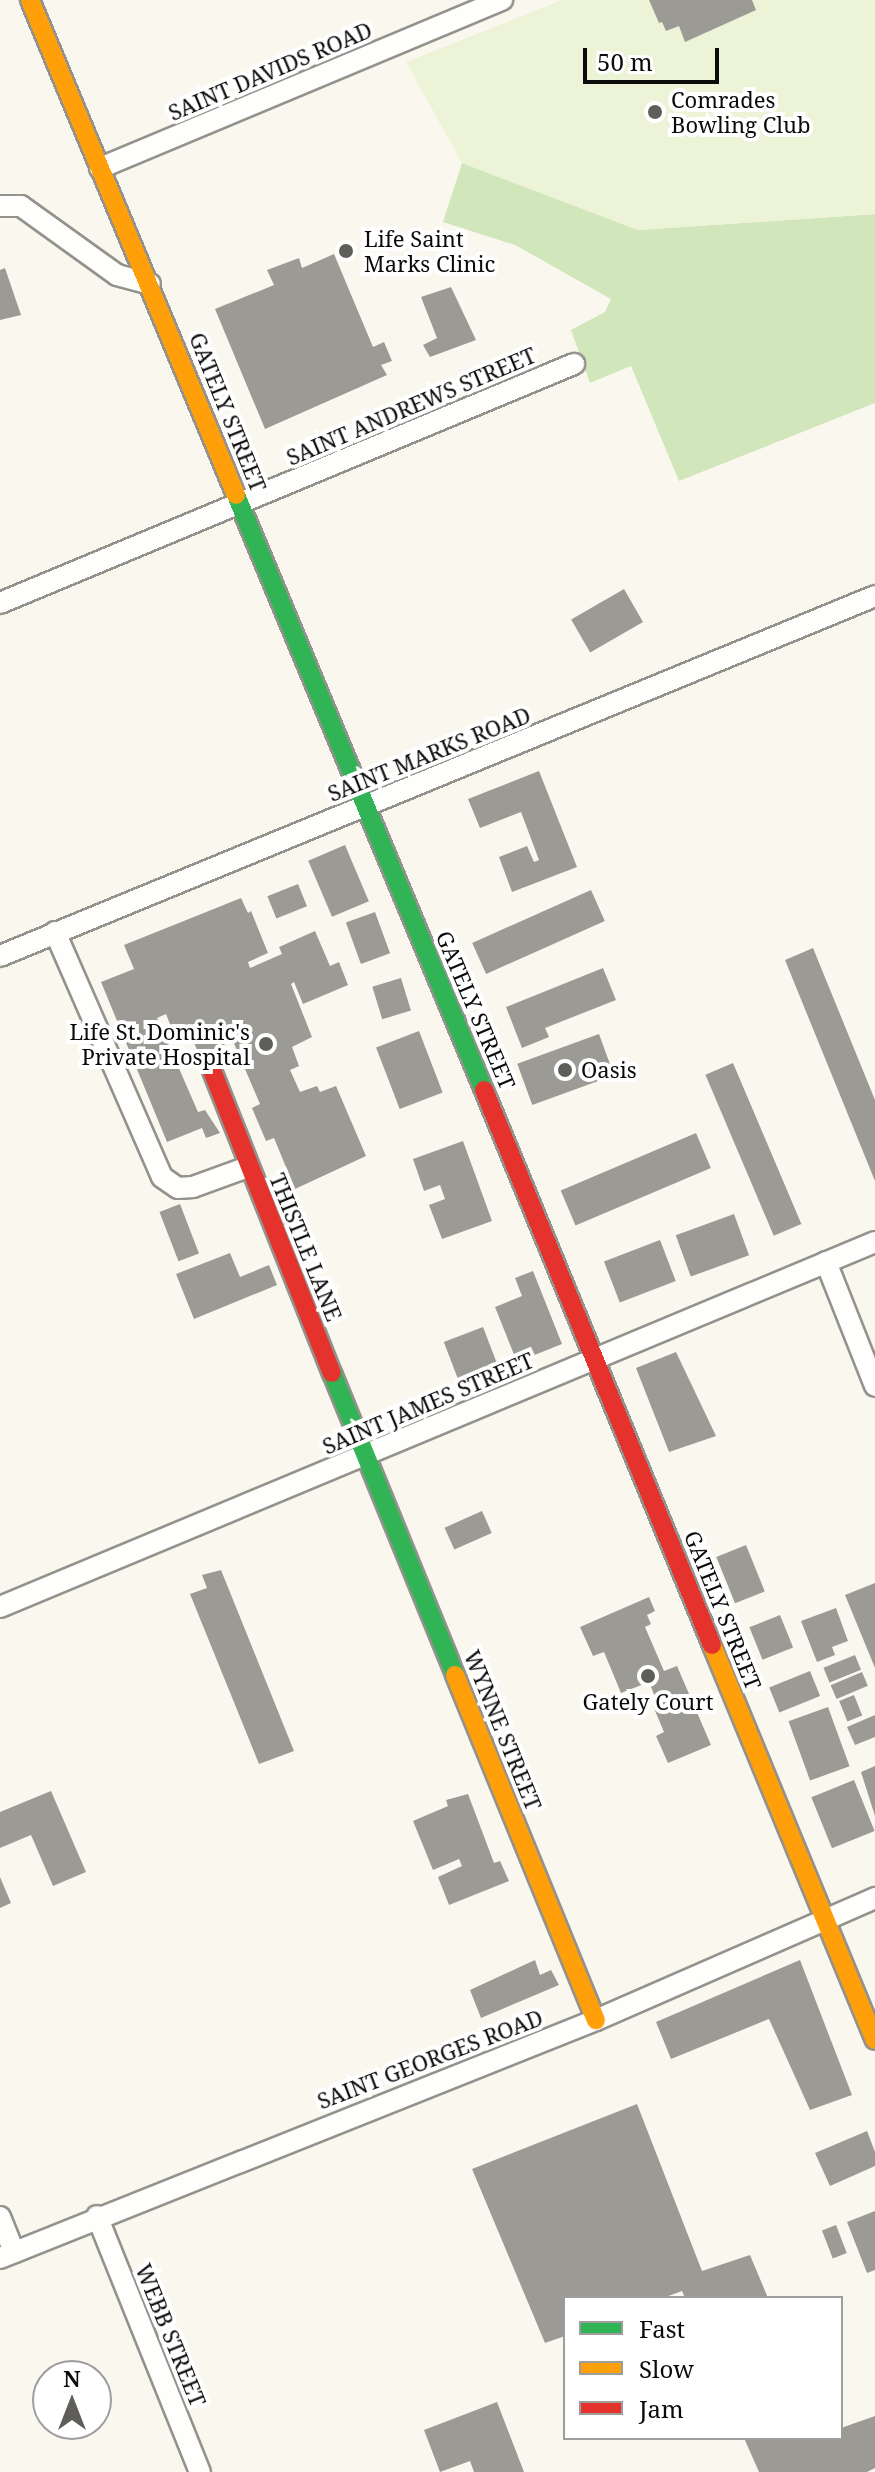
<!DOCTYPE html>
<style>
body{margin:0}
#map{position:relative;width:875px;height:2472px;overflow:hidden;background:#faf8ee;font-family:"Noto Serif",serif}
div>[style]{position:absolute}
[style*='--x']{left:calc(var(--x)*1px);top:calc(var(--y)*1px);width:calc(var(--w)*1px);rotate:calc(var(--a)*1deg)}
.forest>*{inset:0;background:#d2e6bc}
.pitch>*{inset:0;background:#ecf3d7}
.building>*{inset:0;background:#9c9a94;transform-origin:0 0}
.roads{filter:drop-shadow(2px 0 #93928d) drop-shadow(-2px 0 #93928d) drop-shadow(0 2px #93928d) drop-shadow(0 -2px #93928d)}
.street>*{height:20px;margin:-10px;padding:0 10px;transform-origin:10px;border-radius:10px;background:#fefefc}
.fast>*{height:18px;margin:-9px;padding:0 9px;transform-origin:9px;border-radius:9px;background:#30b455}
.slow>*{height:18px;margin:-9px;padding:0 9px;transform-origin:9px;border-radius:9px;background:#ff9f0a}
.jam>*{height:18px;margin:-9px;padding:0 9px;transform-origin:9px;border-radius:9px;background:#e5322d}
.dots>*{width:22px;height:22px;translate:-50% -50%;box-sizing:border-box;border:4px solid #fff;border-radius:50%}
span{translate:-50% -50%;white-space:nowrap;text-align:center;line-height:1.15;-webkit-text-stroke:8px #fff;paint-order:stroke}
.street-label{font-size:22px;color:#0b0b0b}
.poi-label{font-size:22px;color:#0b0b0b}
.left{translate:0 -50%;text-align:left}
.right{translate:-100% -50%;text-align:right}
.legend{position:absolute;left:563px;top:2296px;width:280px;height:144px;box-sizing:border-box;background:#fff;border:2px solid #9d9d9d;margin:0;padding:10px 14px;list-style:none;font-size:24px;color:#0b0b0b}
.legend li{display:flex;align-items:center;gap:16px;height:40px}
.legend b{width:40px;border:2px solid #9d9d9d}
.north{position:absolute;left:32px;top:2360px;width:80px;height:80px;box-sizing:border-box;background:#fff;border:2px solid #9d9d9d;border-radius:50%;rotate:0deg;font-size:22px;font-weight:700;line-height:32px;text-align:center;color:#0b0b0b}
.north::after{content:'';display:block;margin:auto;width:28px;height:36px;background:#5f5e5a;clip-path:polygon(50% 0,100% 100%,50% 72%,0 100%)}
.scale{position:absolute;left:583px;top:48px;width:136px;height:36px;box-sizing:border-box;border:4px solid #0b0b0b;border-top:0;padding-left:10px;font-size:24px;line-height:28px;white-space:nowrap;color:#0b0b0b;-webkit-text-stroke:6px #fff;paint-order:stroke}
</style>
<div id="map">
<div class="forest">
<div style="clip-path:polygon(462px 163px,638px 230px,875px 214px,875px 403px,679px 481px,631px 366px,590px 383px,571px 330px,605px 312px,611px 299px,515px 245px,443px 222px)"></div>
</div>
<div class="pitch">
<div style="clip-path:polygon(562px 0,875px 0,875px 214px,638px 230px,462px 163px,406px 62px)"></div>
</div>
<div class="building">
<div style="clip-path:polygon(649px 0,752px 0,756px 10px,685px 42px,679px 26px,666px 31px,662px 22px,659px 23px)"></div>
<div style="clip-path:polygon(334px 254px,373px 347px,384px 342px,392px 361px,381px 365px,387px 375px,265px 429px,215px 309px,274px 285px,267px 270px,299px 258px,302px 268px)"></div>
<div style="clip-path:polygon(5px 268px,21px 315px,0 320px,0 270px)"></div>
<div style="clip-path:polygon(451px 287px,476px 340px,430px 357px,423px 345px,437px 338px,421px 297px)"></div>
<div style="left:624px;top:589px;width:38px;height:61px;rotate:60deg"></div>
<div style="clip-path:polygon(539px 771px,577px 867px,512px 892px,499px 857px,527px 846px,534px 862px,539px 860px,521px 812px,480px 828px,468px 799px)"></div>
<div style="left:345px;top:845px;width:61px;height:40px;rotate:67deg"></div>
<div style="left:298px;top:884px;width:24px;height:33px;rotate:68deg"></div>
<div style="left:591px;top:890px;width:34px;height:130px;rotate:66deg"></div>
<div style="clip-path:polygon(241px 898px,248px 913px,251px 911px,268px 953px,248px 962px,250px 968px,282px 954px,279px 947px,315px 931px,330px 966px,339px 962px,348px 985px,303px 1004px,294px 982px,291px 984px,312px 1037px,292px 1047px,299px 1066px,290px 1070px,300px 1092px,317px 1086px,320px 1092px,336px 1086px,366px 1156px,295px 1189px,274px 1138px,266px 1141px,252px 1108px,260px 1104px,233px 1041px,199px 1055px,189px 1030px,185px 1028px,173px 1032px,166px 1014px,157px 1018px,198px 1112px,205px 1110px,220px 1133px,206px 1138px,202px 1128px,167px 1142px,101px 982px,134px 969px,124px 945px)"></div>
<div style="left:375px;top:912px;width:44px;height:31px;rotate:70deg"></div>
<div style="clip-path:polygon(813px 948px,875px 1100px,875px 1181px,785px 960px)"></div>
<div style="clip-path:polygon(603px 968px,616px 1000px,545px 1028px,549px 1037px,522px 1048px,506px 1007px)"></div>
<div style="left:401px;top:978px;width:34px;height:30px;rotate:73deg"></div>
<div style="left:419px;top:1031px;width:66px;height:46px;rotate:69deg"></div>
<div style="left:599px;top:1034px;width:44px;height:87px;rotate:70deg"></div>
<div style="left:733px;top:1063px;width:175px;height:30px;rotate:67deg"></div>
<div style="left:696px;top:1133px;width:38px;height:147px;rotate:67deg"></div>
<div style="clip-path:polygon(463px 1141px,492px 1221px,442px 1239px,429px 1205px,445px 1199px,440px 1185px,424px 1191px,413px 1159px)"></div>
<div style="left:180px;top:1204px;width:53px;height:22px;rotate:69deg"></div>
<div style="left:734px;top:1214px;width:44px;height:62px;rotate:70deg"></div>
<div style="left:660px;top:1240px;width:44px;height:60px;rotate:69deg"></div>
<div style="clip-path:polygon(230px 1253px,240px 1277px,269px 1265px,277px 1285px,194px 1319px,176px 1274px)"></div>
<div style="clip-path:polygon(533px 1271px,562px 1344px,517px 1362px,495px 1307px,522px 1296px,515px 1278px)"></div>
<div style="left:483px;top:1327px;width:45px;height:42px;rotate:69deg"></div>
<div style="clip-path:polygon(676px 1352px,716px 1436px,669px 1452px,636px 1368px)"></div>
<div style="left:482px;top:1511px;width:24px;height:41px;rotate:66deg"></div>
<div style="left:746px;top:1545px;width:50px;height:32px;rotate:68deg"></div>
<div style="clip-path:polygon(221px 1570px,294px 1751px,259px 1764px,190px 1594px,207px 1588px,202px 1575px)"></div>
<div style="clip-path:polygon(875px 1583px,875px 1668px,845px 1595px)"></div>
<div style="clip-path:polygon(649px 1597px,655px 1611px,647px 1615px,651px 1624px,645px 1627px,664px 1671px,677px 1666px,711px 1745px,668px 1763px,656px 1736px,664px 1732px,653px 1706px,658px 1704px,649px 1682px,621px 1693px,604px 1652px,593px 1656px,580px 1627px)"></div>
<div style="clip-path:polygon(836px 1608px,848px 1641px,832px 1647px,835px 1655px,817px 1662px,801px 1621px)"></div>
<div style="left:780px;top:1615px;width:35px;height:33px;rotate:68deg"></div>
<div style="left:855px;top:1655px;width:16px;height:34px;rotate:68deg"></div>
<div style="left:810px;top:1671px;width:27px;height:44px;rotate:68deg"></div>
<div style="left:862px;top:1672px;width:15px;height:34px;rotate:67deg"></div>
<div style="left:854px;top:1695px;width:22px;height:16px;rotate:68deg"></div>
<div style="left:828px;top:1707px;width:63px;height:42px;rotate:70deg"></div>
<div style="clip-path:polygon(875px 1715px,875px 1737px,855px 1745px,847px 1727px)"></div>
<div style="clip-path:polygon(875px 1766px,875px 1816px,861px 1772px)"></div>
<div style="left:854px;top:1780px;width:55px;height:46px;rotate:68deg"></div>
<div style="clip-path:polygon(51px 1791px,86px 1872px,53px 1886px,31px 1835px,0 1848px,0 1812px)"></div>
<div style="clip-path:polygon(468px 1794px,494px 1863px,500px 1861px,509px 1881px,449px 1905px,438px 1877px,462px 1866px,459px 1859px,433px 1870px,413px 1821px,448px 1806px,446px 1800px)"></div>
<div style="clip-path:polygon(0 1877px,11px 1903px,0 1908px)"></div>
<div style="clip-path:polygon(535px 1960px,540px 1975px,551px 1970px,559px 1985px,481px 2018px,470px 1990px)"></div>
<div style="clip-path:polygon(800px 1960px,852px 2095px,810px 2110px,769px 2019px,671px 2059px,656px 2022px)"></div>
<div style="clip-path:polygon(637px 2104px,702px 2271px,750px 2255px,768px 2298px,685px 2298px,682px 2291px,663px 2298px,565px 2298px,565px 2336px,545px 2343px,472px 2169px)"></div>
<div style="clip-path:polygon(867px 2131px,875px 2152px,875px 2166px,830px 2186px,815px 2153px)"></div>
<div style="clip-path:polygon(875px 2211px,875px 2270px,867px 2273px,847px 2222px)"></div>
<div style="left:836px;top:2225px;width:30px;height:15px;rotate:69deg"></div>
<div style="clip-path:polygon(497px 2402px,524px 2472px,474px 2472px,470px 2461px,440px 2472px,424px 2430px)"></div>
<div style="clip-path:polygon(875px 2416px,875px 2468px,867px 2472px,759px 2472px,744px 2438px,841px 2438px,841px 2428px)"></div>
</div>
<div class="roads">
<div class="street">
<div style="--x:100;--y:168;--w:436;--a:-22.7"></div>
<div style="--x:0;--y:206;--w:21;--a:0"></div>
<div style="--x:21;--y:206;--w:118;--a:35.7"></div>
<div style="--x:117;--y:275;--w:34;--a:15"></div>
<div style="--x:0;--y:603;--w:622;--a:-22.61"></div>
<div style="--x:55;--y:932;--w:267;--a:66.4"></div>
<div style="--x:162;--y:1177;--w:19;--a:35"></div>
<div style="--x:178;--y:1188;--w:15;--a:-4"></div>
<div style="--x:193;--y:1187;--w:59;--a:-20"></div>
<div style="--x:0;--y:956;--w:946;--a:-22.36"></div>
<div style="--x:826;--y:1262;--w:133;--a:68.4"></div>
<div style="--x:0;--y:1607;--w:948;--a:-22.64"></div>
<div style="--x:97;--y:2216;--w:276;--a:68.1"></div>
<div style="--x:0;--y:2217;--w:38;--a:68"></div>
<div style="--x:0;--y:2258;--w:642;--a:-21.77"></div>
<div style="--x:596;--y:2020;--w:305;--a:-23.6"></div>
</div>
<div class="fast">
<div style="--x:236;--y:495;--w:645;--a:67.37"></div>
<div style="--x:332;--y:1373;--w:326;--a:67.8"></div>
</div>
<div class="slow">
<div style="--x:30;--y:0;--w:536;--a:67.4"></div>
<div style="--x:712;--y:1645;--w:427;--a:67.6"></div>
<div style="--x:455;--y:1675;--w:373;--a:67.8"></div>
</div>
<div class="jam">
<div style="--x:211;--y:1068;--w:328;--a:68.4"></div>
<div style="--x:484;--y:1090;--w:600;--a:67.67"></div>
</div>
</div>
<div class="dots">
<div style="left:655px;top:112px;background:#5f5e5a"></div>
<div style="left:346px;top:251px;background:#5f5e5a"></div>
<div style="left:266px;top:1044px;background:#5f5e5a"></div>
<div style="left:565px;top:1070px;background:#5f5e5a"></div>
<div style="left:648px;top:1676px;background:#5f5e5a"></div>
</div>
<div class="street-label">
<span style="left:270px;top:71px;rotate:-23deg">SAINT DAVIDS ROAD</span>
<span style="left:411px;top:406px;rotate:-23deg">SAINT ANDREWS STREET</span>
<span style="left:228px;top:412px;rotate:68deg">GATELY STREET</span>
<span style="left:429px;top:754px;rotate:-22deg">SAINT MARKS ROAD</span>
<span style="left:476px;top:1010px;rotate:67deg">GATELY STREET</span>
<span style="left:306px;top:1247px;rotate:68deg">THISTLE LANE</span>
<span style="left:428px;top:1403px;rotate:-23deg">SAINT JAMES STREET</span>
<span style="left:723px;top:1610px;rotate:68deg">GATELY STREET</span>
<span style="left:503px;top:1730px;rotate:68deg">WYNNE STREET</span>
<span style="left:430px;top:2059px;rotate:-21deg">SAINT GEORGES ROAD</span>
<span style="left:171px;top:2335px;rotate:68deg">WEBB STREET</span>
</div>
<div class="poi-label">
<span class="left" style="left:671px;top:112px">Comrades<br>Bowling Club</span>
<span class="left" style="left:364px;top:251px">Life Saint<br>Marks Clinic</span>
<span class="right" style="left:250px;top:1044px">Life St. Dominic's<br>Private Hospital</span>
<span class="left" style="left:581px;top:1070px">Oasis</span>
<span style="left:648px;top:1702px">Gately Court</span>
</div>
<ul class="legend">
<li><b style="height:10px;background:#30b455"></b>Fast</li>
<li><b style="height:10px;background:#ff9f0a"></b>Slow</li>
<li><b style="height:10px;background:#e5322d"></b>Jam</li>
</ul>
<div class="north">N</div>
<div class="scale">50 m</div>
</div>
